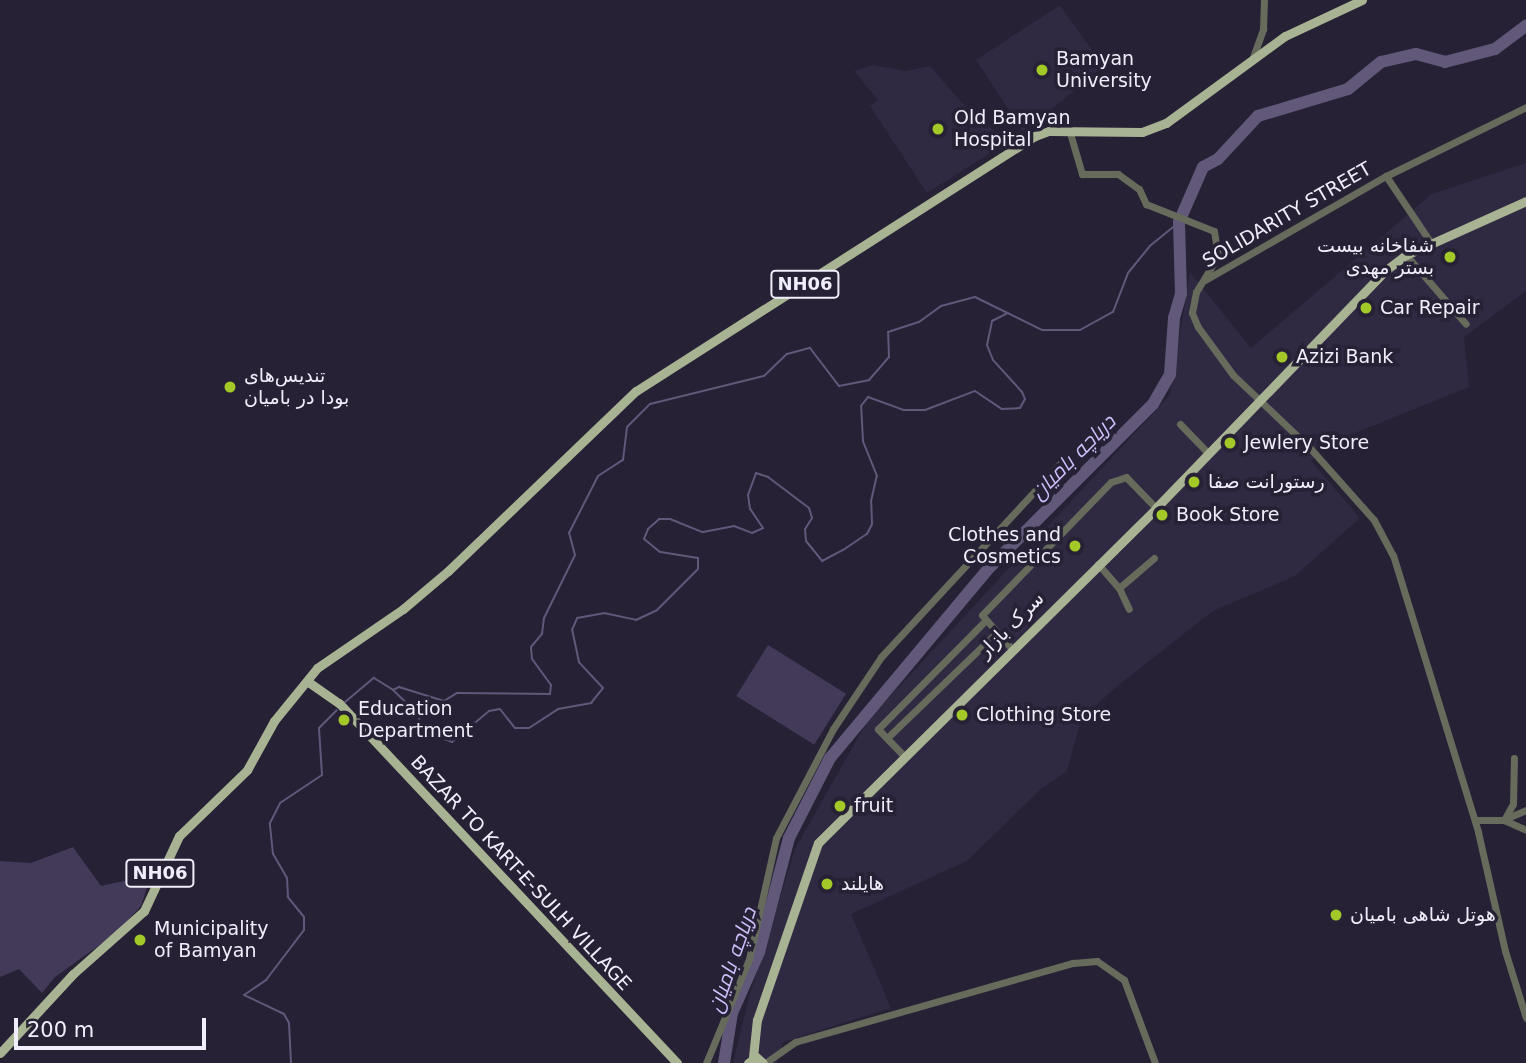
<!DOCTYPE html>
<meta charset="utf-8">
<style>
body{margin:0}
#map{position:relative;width:1526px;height:1063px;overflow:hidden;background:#262134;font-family:"DejaVu Sans",Cairo,sans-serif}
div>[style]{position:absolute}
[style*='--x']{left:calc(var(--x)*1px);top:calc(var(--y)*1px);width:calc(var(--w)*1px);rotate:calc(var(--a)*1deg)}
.built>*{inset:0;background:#302942}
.green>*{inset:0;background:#433a5a;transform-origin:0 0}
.stream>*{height:2px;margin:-1px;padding:0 1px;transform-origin:1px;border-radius:1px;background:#61587a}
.river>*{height:12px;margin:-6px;padding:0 6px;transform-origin:6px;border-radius:6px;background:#61587a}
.minor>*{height:7px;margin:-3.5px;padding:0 3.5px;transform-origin:3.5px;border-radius:3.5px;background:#666b5c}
.major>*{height:9px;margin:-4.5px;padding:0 4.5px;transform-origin:4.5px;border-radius:4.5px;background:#a7b392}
.dots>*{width:19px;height:19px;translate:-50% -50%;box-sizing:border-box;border:4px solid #262134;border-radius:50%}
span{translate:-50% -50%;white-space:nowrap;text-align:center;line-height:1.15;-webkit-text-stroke:7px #262134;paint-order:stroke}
.shield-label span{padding:2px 5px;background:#262134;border:2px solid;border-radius:5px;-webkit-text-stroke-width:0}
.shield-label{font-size:18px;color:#f1eefb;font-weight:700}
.poi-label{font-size:19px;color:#f1eefb}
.left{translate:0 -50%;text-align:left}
.right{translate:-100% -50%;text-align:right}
.street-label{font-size:19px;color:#f1eefb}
.water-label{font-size:21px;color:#cfbffc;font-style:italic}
.scale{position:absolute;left:14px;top:1018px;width:192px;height:32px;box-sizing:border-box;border:4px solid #f1eefb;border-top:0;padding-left:9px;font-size:21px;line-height:24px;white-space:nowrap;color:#f1eefb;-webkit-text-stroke:5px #262134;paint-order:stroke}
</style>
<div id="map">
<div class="built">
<div style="clip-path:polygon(1060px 5px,1104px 67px,1023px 132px,976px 60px)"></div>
<div style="clip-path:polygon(873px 65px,906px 71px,930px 66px,961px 102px,997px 133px,997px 149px,927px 193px,870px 106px,878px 100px,854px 71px)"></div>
<div style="clip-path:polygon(1526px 163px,1526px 291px,1464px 337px,1469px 387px,1330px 443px,1311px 461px,1360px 518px,1295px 576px,1213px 611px,1116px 687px,1081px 719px,1067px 771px,1041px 789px,967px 861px,851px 914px,891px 1008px,783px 1042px,777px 1063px,733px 1063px,749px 997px,795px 849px,868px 720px,1170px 395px,1190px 272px,1251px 348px,1432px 194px)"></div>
</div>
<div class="green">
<div style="left:768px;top:645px;width:92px;height:60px;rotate:32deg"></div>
<div style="clip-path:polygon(73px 847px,101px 886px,142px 877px,149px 881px,141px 906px,115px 934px,55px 977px,42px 993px,19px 969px,0 977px,0 861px,31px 863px)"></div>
</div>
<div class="stream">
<div style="--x:393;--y:690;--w:30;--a:44"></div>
<div style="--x:415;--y:711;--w:24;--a:62"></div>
<div style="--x:426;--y:732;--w:28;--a:21"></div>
<div style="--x:452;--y:742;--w:48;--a:-40"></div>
<div style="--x:489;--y:711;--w:11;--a:-10"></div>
<div style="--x:500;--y:709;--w:24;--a:52"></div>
<div style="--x:515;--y:728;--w:14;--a:0"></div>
<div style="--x:529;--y:728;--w:35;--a:-33"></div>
<div style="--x:558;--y:709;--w:34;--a:-10"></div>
<div style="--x:591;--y:703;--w:19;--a:-51"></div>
<div style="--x:603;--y:688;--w:35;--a:-133"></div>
<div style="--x:579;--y:662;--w:33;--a:-102"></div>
<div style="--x:572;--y:630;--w:13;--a:-67"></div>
<div style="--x:577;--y:618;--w:27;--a:-10"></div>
<div style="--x:604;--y:613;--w:33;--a:12"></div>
<div style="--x:636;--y:620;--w:23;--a:-25"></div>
<div style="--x:657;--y:610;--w:58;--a:-45"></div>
<div style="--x:698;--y:569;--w:11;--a:-90"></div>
<div style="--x:698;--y:558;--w:38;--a:-171"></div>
<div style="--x:660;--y:552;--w:21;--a:-141"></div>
<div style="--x:644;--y:539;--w:11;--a:-68"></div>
<div style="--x:648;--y:529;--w:15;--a:-42"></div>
<div style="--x:659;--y:519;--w:11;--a:0"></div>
<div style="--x:670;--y:519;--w:35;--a:22"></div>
<div style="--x:703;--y:532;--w:32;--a:-11"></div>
<div style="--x:734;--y:526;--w:19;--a:21"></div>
<div style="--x:752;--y:533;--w:12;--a:-24"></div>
<div style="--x:763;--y:528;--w:23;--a:-124"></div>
<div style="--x:750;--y:509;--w:14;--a:-98"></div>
<div style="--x:748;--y:495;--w:23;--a:-70"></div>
<div style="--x:756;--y:473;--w:13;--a:18"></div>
<div style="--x:768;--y:477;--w:51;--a:37.1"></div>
<div style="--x:809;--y:508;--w:10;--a:73"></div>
<div style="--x:812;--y:518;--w:13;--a:122"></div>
<div style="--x:805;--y:529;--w:12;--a:85"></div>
<div style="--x:806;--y:541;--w:26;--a:51"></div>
<div style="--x:822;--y:561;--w:27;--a:-28"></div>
<div style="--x:846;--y:548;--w:25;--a:-34"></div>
<div style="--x:867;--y:534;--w:11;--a:-63"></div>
<div style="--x:872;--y:524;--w:23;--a:-92"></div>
<div style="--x:871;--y:501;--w:26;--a:-77"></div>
<div style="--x:877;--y:476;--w:38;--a:-112"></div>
<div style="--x:863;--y:441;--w:35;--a:-93"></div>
<div style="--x:861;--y:406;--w:11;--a:-52"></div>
<div style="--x:868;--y:397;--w:37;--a:20"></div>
<div style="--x:903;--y:410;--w:22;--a:0"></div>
<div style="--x:925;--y:410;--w:53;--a:-20.8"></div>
<div style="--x:975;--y:391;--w:32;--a:34"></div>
<div style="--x:1002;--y:409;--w:18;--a:-3"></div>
<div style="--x:1020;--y:408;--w:10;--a:-61"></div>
<div style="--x:1025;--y:399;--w:8;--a:-113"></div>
<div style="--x:1022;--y:392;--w:43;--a:-132.2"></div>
<div style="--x:993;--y:360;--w:16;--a:-112"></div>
<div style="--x:987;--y:345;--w:25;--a:-78"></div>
<div style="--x:992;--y:321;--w:18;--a:-27"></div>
<div style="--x:345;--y:702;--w:38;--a:-40"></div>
<div style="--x:374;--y:678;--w:22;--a:32"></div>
<div style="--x:393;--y:690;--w:7;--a:-27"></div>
<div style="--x:399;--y:687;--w:47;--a:17.3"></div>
<div style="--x:444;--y:701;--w:15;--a:-32"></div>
<div style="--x:457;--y:693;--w:93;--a:0.6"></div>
<div style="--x:550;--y:694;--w:9;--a:-84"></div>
<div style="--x:551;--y:685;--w:32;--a:-126"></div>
<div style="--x:532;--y:659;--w:12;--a:-95"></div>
<div style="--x:531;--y:647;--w:17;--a:-50"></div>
<div style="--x:542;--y:634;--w:16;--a:-83"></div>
<div style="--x:544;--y:618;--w:70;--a:-63.8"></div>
<div style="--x:575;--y:555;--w:23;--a:-105"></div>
<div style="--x:569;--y:533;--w:64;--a:-63"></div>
<div style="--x:598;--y:476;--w:30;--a:-33"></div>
<div style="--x:623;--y:460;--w:33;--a:-83"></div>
<div style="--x:627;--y:427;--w:33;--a:-45"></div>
<div style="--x:650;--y:404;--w:117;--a:-13.8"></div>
<div style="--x:764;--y:376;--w:32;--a:-44"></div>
<div style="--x:787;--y:354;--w:24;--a:-15"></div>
<div style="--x:810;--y:348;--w:48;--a:52.7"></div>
<div style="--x:839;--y:386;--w:31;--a:-11"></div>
<div style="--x:869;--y:380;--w:30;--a:-49"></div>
<div style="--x:889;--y:357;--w:25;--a:-92"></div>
<div style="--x:888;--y:332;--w:33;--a:-18"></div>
<div style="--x:919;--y:322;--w:27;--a:-36"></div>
<div style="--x:941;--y:306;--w:35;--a:-15"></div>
<div style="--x:975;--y:297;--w:75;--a:26.2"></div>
<div style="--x:1042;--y:330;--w:38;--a:0"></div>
<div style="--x:1080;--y:330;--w:38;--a:-29"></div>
<div style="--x:1113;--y:312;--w:42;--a:-69"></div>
<div style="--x:1128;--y:273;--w:36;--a:-51"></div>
<div style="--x:1151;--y:245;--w:36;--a:-39"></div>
<div style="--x:291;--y:1063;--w:40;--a:-92.9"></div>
<div style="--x:289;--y:1023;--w:10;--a:-119"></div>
<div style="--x:284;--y:1014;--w:44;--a:-154.6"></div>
<div style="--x:244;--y:995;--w:27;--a:-34"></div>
<div style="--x:266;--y:980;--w:63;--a:-52.8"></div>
<div style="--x:304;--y:930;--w:13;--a:-90"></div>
<div style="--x:304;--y:917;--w:26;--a:-129"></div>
<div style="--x:288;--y:897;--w:19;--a:-93"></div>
<div style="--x:287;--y:878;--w:28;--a:-120"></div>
<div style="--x:273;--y:854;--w:31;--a:-96"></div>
<div style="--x:270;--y:823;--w:22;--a:-63"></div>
<div style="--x:280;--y:803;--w:50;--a:-33.7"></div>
<div style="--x:322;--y:775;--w:47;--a:-93.7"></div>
<div style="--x:319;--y:728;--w:25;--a:-45"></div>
</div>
<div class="river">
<div style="--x:724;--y:1063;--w:51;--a:-80.9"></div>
<div style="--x:732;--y:1013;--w:67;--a:-66.1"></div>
<div style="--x:759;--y:952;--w:118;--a:-75.3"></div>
<div style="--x:789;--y:838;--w:90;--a:-62.9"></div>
<div style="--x:830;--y:758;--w:246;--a:-50.1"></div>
<div style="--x:988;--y:569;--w:233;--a:-45"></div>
<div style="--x:1153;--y:404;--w:34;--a:-60"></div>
<div style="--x:1170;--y:374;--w:56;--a:-85.9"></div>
<div style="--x:1174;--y:318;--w:25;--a:-74"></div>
<div style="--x:1181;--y:294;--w:72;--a:-91.6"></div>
<div style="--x:1179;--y:222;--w:60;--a:-66.4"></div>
<div style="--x:1203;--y:167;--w:17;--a:-28"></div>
<div style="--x:1218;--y:159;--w:59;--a:-47.1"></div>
<div style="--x:1258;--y:116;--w:94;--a:-16.7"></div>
<div style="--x:1348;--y:89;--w:43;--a:-39.3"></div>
<div style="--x:1381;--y:62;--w:36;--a:-13"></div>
<div style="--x:1416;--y:54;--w:30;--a:15"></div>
<div style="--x:1445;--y:62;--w:52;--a:-14.6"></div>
<div style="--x:1495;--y:49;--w:39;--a:-37"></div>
</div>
<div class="minor">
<div style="--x:1253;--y:57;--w:30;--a:-70"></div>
<div style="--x:1263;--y:29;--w:29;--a:-88"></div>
<div style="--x:1070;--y:133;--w:43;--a:73.7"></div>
<div style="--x:1082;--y:174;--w:36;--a:0"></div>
<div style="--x:1118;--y:174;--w:26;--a:36"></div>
<div style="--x:1139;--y:189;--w:17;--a:65"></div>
<div style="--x:1146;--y:204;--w:73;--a:21.7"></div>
<div style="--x:1214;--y:231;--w:25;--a:81"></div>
<div style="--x:1218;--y:256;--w:42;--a:121.4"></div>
<div style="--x:1196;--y:292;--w:21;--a:101"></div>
<div style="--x:1192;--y:313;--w:15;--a:67"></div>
<div style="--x:1198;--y:327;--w:59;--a:53.9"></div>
<div style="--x:1233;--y:375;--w:106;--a:43.5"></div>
<div style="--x:1310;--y:448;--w:96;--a:48.4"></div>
<div style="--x:1374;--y:520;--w:40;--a:62"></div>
<div style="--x:1393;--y:555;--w:290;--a:72.9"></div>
<div style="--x:1478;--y:832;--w:122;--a:77.2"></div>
<div style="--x:1505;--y:951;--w:70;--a:72.6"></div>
<div style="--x:1431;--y:243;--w:81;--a:-123.9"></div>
<div style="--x:1386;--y:176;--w:156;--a:-26.2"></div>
<div style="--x:1406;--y:255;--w:91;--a:49"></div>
<div style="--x:1205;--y:280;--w:209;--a:-29.9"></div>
<div style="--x:1180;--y:424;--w:40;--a:46"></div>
<div style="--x:1098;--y:564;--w:32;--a:49"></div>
<div style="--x:1119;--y:588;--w:46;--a:-40.6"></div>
<div style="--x:1119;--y:588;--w:23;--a:65"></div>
<div style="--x:1012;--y:649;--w:45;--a:-131.4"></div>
<div style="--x:982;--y:615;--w:185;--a:-45.9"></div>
<div style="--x:1111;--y:482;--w:16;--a:-18"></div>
<div style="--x:1126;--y:477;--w:43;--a:45.9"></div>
<div style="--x:887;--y:738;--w:151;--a:-43.9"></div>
<div style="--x:905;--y:757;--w:39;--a:-134"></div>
<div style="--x:878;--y:729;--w:151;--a:-45.3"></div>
<div style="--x:1505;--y:819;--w:23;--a:-23"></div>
<div style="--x:1475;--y:820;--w:29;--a:0"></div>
<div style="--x:1504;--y:820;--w:24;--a:24"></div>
<div style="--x:1504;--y:820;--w:18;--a:-61"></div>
<div style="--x:1513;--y:804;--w:46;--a:-88.8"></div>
<div style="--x:706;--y:1063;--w:113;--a:-67.5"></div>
<div style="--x:749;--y:959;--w:124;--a:-77.4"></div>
<div style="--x:776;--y:838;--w:123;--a:-62.4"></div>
<div style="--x:833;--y:729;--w:87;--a:-56.3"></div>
<div style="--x:881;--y:657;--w:263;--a:-47.2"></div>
<div style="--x:765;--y:1063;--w:37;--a:-35"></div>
<div style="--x:795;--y:1042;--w:289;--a:-15.9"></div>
<div style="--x:1073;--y:963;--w:24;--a:-5"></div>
<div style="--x:1097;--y:961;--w:33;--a:35"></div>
<div style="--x:1124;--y:980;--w:89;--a:69.5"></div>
</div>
<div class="major">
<div style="--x:307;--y:681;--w:39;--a:35"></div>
<div style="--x:339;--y:703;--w:494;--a:46.8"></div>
<div style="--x:0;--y:1053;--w:108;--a:-47.3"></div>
<div style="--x:73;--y:974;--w:95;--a:-41.6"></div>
<div style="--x:144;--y:911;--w:83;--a:-65"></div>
<div style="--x:179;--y:836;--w:95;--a:-44.1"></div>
<div style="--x:247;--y:770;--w:56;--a:-61.1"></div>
<div style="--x:274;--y:721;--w:68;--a:-50.9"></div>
<div style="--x:317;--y:668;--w:104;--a:-34.5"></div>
<div style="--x:403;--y:609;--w:59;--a:-40.2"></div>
<div style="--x:448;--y:571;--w:260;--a:-43.8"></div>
<div style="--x:636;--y:391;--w:474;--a:-32.6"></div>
<div style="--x:1035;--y:136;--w:15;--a:-20"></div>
<div style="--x:1049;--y:131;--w:93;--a:0.6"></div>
<div style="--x:1142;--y:132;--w:26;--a:-21"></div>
<div style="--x:1166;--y:123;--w:147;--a:-36.2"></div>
<div style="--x:1285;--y:36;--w:85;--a:-25.1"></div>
<div style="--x:753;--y:1057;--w:37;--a:-84"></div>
<div style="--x:757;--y:1020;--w:187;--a:-71"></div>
<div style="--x:818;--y:843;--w:476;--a:-44.7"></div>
<div style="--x:1156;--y:508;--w:331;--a:-46"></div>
<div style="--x:1386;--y:270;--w:25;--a:-37"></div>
<div style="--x:1406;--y:255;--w:132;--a:-24.2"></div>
<div style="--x:748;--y:1063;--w:10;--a:-37"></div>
<div style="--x:756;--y:1057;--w:9;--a:41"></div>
</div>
<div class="dots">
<div style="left:1042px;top:70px;background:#a2c928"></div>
<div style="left:938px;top:129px;background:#a2c928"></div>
<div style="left:1450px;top:257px;background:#a2c928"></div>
<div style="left:1366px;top:308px;background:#a2c928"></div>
<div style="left:1282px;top:357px;background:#a2c928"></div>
<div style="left:230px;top:387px;background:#a2c928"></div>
<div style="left:1230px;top:443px;background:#a2c928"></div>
<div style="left:1194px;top:482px;background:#a2c928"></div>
<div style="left:1162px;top:515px;background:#a2c928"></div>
<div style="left:1075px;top:546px;background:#a2c928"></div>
<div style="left:962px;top:715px;background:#a2c928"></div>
<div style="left:344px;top:720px;background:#a2c928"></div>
<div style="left:840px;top:806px;background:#a2c928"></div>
<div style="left:827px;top:884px;background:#a2c928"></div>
<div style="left:1336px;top:915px;background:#a2c928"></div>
<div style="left:140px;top:940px;background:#a2c928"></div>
</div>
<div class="shield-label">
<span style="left:805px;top:284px">NH06</span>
<span style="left:160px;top:873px">NH06</span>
</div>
<div class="poi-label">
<span class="left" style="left:1056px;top:70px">Bamyan<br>University</span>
<span class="left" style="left:954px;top:129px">Old Bamyan<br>Hospital</span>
<span class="right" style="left:1434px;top:257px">شفاخانه بیست<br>بستر مهدی</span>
<span class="left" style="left:1380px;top:308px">Car Repair</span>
<span class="left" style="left:1296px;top:357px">Azizi Bank</span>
<span class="left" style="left:244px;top:387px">تندیس‌های<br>بودا در بامیان</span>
<span class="left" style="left:1244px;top:443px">Jewlery Store</span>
<span class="left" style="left:1208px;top:482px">رستورانت صفا</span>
<span class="left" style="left:1176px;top:515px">Book Store</span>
<span class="right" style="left:1061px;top:546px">Clothes and<br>Cosmetics</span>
<span class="left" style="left:358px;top:720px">Education<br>Department</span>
<span class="left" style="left:976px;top:715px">Clothing Store</span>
<span class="left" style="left:854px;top:806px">fruit</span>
<span class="left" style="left:841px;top:884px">هایلند</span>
<span class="left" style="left:1350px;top:915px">هوتل شاهی بامیان</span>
<span class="left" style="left:154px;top:940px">Municipality<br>of Bamyan</span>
</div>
<div class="street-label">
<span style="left:1287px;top:215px;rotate:-30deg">SOLIDARITY STREET</span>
<span style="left:1011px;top:625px;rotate:-45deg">سرک بازار</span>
<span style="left:521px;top:873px;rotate:47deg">BAZAR TO KART-E-SULH VILLAGE</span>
</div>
<div class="water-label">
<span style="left:1073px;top:457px;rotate:-45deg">دریاچه بامیان</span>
<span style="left:732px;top:960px;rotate:-71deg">دریاچه بامیان</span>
</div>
<div class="scale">200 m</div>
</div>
